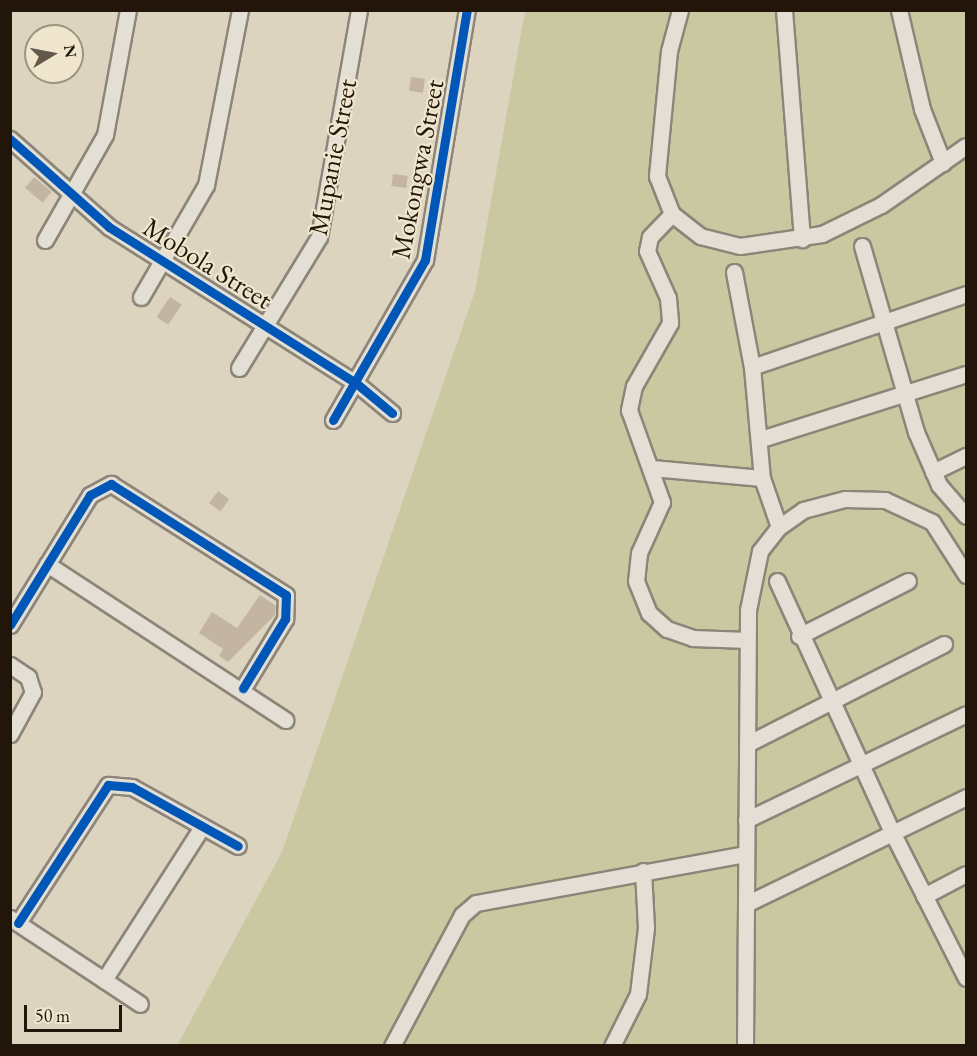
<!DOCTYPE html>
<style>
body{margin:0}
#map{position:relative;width:977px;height:1056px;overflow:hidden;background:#dcd4bf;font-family:"EB Garamond",serif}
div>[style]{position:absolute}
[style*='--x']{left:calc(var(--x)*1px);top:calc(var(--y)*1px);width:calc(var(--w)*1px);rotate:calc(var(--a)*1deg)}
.green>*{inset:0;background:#cac8a1}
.building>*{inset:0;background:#c4b4a2;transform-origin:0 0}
.roads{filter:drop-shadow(2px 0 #8c8578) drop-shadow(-2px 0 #8c8578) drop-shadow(0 2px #8c8578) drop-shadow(0 -2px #8c8578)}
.minor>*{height:15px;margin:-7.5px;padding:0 7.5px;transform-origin:7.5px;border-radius:7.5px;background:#e4dfd5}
.cycleway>*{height:9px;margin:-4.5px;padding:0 4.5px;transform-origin:4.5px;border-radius:4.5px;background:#0057b8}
span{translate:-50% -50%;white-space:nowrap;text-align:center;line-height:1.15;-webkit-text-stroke:4.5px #f0e6ce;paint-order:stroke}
.street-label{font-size:27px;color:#22160a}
.frame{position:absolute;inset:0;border:12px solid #22160a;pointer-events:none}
.north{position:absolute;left:24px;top:24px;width:60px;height:60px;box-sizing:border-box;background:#f0e6ce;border:2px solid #9e9380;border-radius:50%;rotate:80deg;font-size:16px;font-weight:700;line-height:24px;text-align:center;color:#22160a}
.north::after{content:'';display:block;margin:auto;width:21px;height:27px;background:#635849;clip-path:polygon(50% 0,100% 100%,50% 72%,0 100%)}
.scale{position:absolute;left:24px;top:1005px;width:98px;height:27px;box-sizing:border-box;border:3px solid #22160a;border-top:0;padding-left:8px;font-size:18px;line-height:21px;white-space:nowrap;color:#22160a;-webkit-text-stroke:4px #f0e6ce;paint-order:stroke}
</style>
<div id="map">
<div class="green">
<div style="clip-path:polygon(525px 11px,966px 11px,966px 1045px,177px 1046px,282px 852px,475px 291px)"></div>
</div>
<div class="building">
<div style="left:411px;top:77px;width:14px;height:14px;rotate:8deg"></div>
<div style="left:393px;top:174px;width:15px;height:12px;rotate:8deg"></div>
<div style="left:34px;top:177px;width:23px;height:14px;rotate:40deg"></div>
<div style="left:170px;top:297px;width:14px;height:24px;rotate:34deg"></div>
<div style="left:218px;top:491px;width:14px;height:15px;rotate:36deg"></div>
<div style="clip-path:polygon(260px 595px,276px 606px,275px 615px,228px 662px,219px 656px,223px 649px,199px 633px,212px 612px,237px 628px)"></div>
</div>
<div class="roads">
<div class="minor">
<div style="--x:680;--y:10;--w:42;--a:105"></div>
<div style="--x:669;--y:51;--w:126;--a:95.5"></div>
<div style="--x:657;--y:176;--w:41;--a:68.5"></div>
<div style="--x:672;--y:214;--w:36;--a:38"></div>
<div style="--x:700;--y:236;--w:41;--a:14"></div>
<div style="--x:740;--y:246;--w:83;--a:-8.3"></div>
<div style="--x:822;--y:234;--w:66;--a:-26.2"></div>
<div style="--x:881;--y:205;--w:103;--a:-34.8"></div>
<div style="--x:784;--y:10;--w:230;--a:85.5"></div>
<div style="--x:899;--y:10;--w:102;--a:76.9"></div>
<div style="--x:922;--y:109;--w:58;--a:68.7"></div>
<div style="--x:10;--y:139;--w:132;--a:41.6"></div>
<div style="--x:109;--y:227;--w:292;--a:32.3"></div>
<div style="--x:356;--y:383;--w:47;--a:39.8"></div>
<div style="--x:672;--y:214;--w:32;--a:134"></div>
<div style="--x:650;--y:237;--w:14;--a:102"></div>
<div style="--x:647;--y:251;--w:51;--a:65.9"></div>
<div style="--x:668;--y:298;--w:25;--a:85"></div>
<div style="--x:670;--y:323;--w:73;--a:119.7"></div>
<div style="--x:634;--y:386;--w:25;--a:102"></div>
<div style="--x:629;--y:410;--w:98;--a:70.3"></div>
<div style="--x:662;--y:502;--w:56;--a:114.3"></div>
<div style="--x:639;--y:553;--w:28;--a:96"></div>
<div style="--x:636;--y:581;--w:35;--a:68"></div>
<div style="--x:649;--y:613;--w:24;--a:42"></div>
<div style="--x:667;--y:629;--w:28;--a:19"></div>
<div style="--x:693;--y:638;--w:54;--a:2.1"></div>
<div style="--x:45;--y:240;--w:121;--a:-60.3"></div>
<div style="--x:105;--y:135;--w:127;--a:-79.6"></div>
<div style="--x:862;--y:246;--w:194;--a:73.8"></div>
<div style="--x:916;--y:432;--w:58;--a:66.5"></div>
<div style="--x:939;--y:485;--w:41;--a:48.9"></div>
<div style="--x:734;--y:272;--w:97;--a:79.3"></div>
<div style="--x:752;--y:367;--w:111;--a:84.9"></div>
<div style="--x:762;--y:478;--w:52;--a:70.9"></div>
<div style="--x:141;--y:297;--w:129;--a:-59.9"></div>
<div style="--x:206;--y:185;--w:178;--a:-79"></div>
<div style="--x:752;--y:367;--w:226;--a:-18.8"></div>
<div style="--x:239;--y:368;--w:153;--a:-58.6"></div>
<div style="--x:319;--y:237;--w:230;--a:-80"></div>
<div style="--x:333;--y:420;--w:185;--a:-60.1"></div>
<div style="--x:425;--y:260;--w:254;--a:-80.5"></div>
<div style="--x:761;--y:439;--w:215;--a:-17.6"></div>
<div style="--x:652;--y:468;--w:110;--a:5.2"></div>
<div style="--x:933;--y:472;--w:37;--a:-26"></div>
<div style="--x:47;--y:564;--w:285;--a:33.2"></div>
<div style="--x:777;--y:581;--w:281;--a:65.4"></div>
<div style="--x:894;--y:836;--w:159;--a:63.1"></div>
<div style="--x:10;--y:625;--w:153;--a:-58.4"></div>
<div style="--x:90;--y:495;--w:24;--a:-28"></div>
<div style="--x:111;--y:484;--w:207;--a:32.4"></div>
<div style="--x:286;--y:595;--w:24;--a:92"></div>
<div style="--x:285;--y:619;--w:81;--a:121.3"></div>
<div style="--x:799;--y:636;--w:122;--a:-26.8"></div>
<div style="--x:10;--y:665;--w:22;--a:34"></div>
<div style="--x:28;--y:677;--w:16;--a:72"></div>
<div style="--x:33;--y:692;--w:48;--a:118.7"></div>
<div style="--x:747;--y:744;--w:221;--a:-26.9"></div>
<div style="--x:746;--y:820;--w:244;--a:-25.7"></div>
<div style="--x:924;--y:896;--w:47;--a:-27.6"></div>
<div style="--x:746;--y:904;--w:245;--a:-25.9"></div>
<div style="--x:10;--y:918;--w:113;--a:33.4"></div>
<div style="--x:104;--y:980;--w:182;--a:-57.4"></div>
<div style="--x:18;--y:923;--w:165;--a:-56.9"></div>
<div style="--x:108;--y:785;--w:24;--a:5"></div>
<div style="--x:132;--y:787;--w:121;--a:29.1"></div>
<div style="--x:104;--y:980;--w:43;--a:33.7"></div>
<div style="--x:392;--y:1046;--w:149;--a:-61.9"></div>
<div style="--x:462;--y:915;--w:18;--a:-41"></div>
<div style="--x:476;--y:903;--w:274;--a:-10.3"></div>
<div style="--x:612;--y:1046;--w:58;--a:-63.4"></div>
<div style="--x:638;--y:994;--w:66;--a:-83.1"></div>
<div style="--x:646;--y:928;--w:57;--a:-93"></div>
<div style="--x:745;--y:1046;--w:436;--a:-89.6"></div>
<div style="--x:748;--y:610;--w:60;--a:-78.5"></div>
<div style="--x:760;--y:551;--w:31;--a:-52"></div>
<div style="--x:779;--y:527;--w:29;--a:-35"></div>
<div style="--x:803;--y:510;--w:43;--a:-14.7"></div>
<div style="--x:845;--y:499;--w:40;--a:1.4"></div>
<div style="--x:885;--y:500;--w:52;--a:25.1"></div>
<div style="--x:932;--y:522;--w:63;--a:57.3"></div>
</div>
</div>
<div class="cycleway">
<div style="--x:10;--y:139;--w:132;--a:41.6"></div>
<div style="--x:109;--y:227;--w:292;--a:32.3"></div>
<div style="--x:356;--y:383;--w:47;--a:39.8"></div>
<div style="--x:333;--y:420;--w:185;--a:-60.1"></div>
<div style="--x:425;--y:260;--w:254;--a:-80.5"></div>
<div style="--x:10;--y:625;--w:153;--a:-58.4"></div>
<div style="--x:90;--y:495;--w:24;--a:-28"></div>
<div style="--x:111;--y:484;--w:207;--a:32.4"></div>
<div style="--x:286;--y:595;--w:24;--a:92"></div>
<div style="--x:285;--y:619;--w:81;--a:121.3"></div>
<div style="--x:18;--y:923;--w:165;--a:-56.9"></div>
<div style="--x:108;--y:785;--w:24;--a:5"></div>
<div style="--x:132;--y:787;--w:121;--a:29.1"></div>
</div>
<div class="street-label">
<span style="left:332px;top:157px;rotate:-79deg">Mupanie Street</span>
<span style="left:417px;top:169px;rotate:-79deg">Mokongwa Street</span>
<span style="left:208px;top:263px;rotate:32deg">Mobola Street</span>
</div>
<div class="frame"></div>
<div class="north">N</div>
<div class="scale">50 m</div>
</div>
